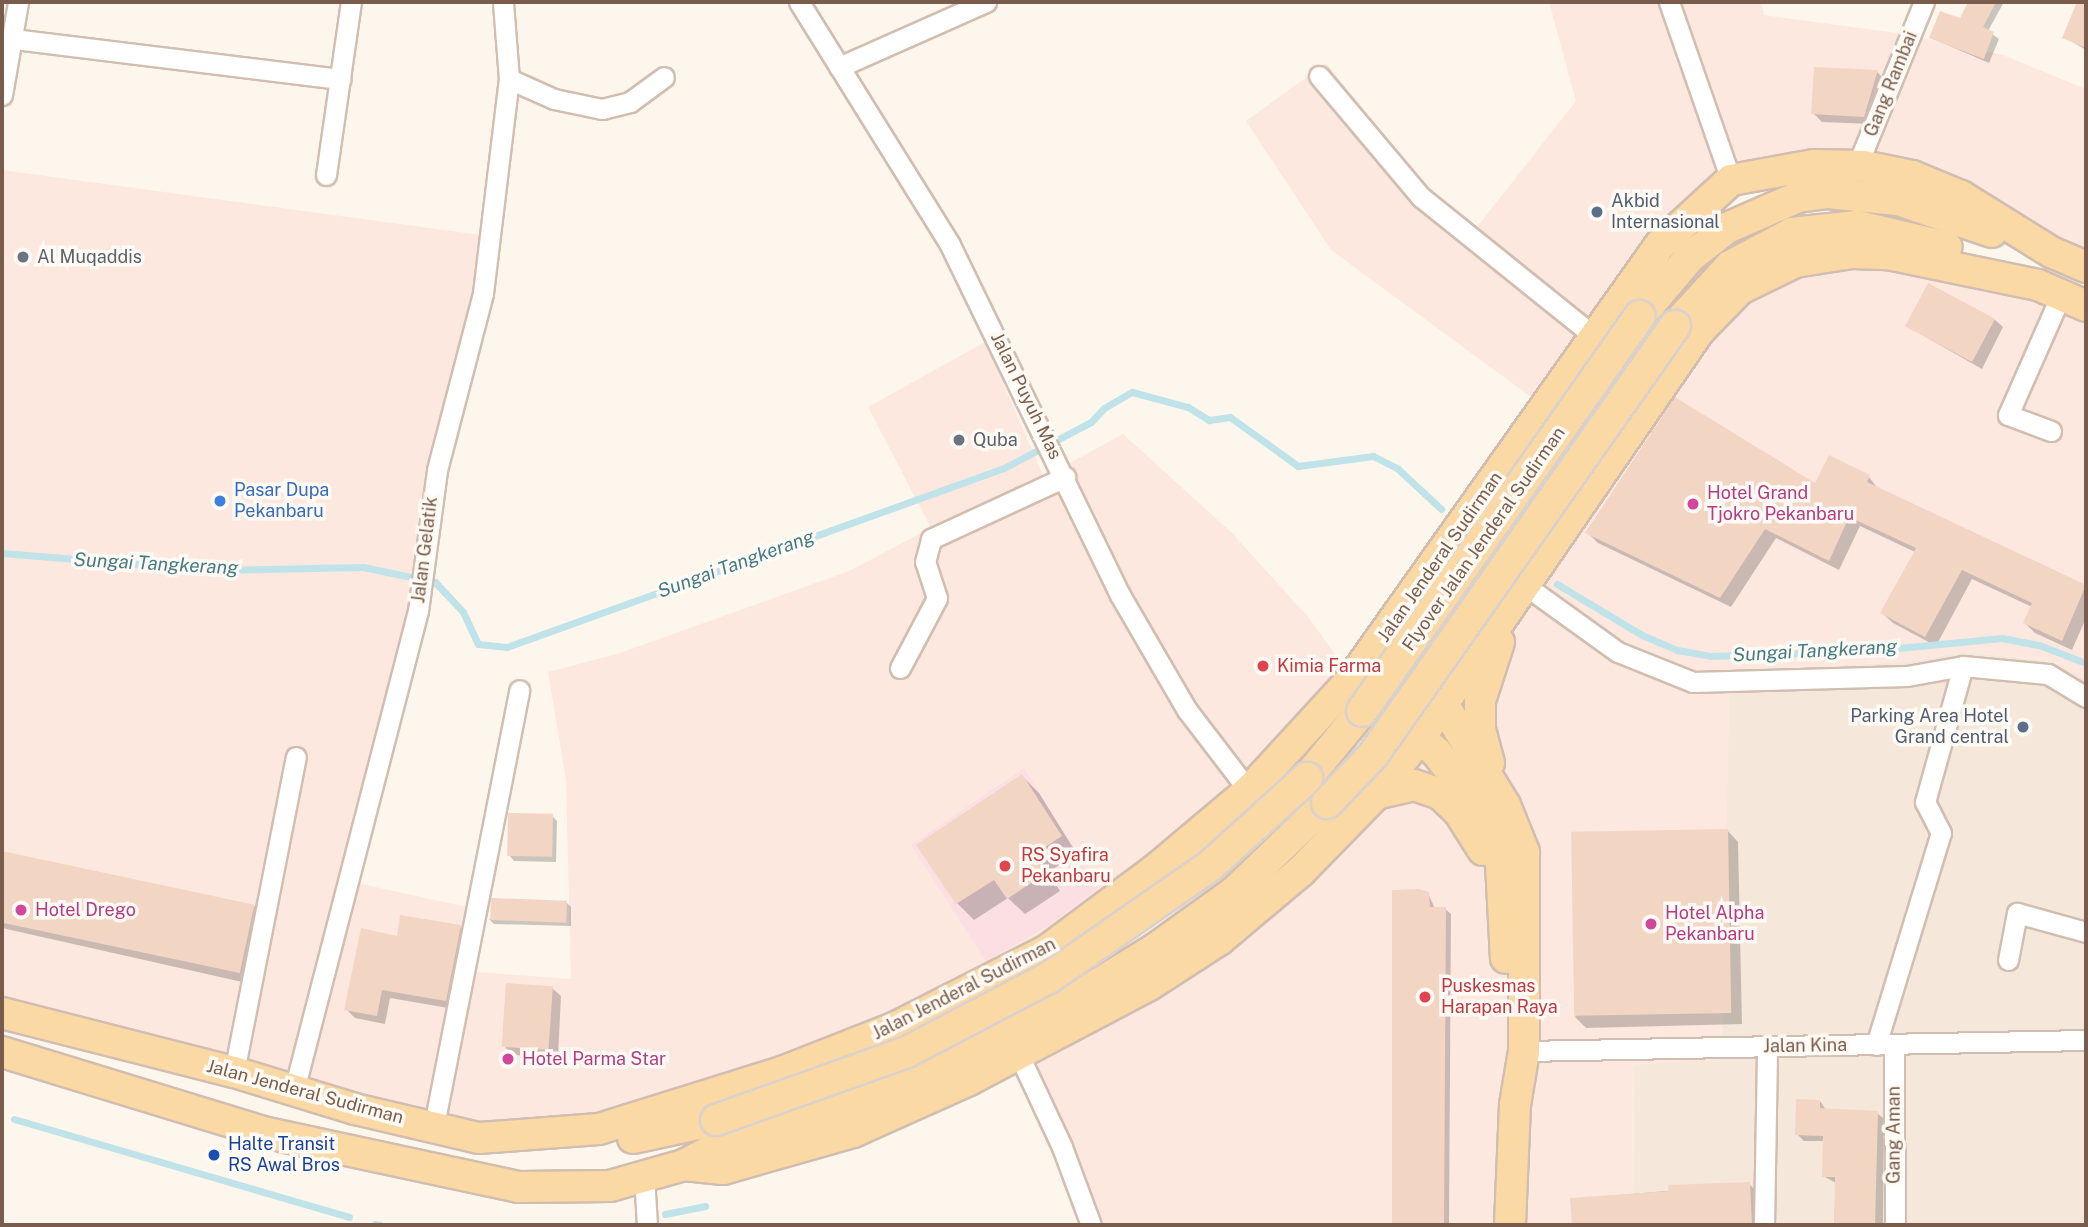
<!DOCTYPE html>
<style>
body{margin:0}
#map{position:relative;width:2088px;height:1227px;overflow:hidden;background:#fdf6ec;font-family:"Public Sans",sans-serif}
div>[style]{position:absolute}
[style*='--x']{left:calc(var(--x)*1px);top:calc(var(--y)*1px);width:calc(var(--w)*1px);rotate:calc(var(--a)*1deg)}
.residential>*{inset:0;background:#f5e8da}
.commercial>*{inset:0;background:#fde8e0}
.medical>*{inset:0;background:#fbdfe3}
.shadow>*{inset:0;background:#0003}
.stream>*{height:7px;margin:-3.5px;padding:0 3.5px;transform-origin:3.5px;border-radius:3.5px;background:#bfe3e8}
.building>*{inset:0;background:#f3d5c3;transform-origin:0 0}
.roads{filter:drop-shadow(2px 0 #d1beb0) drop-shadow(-2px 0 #d1beb0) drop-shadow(0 2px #d1beb0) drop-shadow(0 -2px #d1beb0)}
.minor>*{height:19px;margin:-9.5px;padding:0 9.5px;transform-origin:9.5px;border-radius:9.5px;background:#fff}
.primary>*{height:30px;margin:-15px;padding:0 15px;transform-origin:15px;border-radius:15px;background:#fbd9a5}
.bridges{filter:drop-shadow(2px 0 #dad1cd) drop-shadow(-2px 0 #dad1cd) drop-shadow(0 2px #dad1cd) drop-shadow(0 -2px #dad1cd)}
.primary-bridge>*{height:30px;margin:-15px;padding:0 15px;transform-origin:15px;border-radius:15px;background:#fbd9a5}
.dots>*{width:19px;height:19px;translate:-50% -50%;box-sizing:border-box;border:4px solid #fffaf3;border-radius:50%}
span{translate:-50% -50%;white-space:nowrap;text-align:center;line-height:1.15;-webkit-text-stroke:7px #fffaf3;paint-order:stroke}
.street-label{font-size:18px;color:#7a5c4d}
.service-label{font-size:18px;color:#4e5e75}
.left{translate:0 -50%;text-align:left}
.right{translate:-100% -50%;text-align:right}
.worship-label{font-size:18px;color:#5b616d}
.shop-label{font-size:18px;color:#366cbe}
.hotel-label{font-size:18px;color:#b23c85}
.health-label{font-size:18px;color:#be3a42}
.transit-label{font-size:18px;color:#164399}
.water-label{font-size:19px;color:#437c86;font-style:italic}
.frame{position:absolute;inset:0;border:4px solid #7a5c4d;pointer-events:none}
</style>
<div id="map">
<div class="residential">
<div style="clip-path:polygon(1963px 652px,2052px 661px,2086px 679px,2086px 1225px,1633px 1225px,1634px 1064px,1721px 1059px,1729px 671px,1906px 662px)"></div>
</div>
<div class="commercial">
<div style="clip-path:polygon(1549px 2px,1761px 2px,1764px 15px,1897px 33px,2003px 55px,2086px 89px,2086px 255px,1967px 185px,1726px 169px,1534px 399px,1331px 250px,1246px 121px,1326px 63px,1424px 188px,1477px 227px,1576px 101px)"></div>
<div style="clip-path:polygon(2px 170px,496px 237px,357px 883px,476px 909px,464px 971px,571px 979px,566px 780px,548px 672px,617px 654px,849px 571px,931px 528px,868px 407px,985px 342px,1044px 477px,1123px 434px,1232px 533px,1309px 618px,1345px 668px,1201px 814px,1038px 939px,858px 1029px,777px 1059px,529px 1136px,447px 1120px,2px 1001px)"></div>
<div style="clip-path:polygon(1852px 261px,2014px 290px,2086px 317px,2086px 679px,2052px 661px,1963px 652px,1906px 662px,1730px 671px,1721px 1059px,1634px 1065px,1633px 1225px,1102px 1225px,1036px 1065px,1159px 998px,1229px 953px,1312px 884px,1388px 805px,1433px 747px,1450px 708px,1704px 338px,1771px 281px)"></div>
</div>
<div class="medical">
<div style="clip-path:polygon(1024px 768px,1098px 888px,1048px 926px,986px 961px,911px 845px)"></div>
</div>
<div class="shadow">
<div style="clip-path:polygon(1970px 2px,2004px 2px,1988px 31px,1999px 39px,1989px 63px,1931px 38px,1960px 20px)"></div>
<div style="clip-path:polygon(2079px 2px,2086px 2px,2086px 50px,2064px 37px)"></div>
<div style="clip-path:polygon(1877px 72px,1885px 80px,1872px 124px,1822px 122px,1813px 113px)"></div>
<div style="clip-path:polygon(1994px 319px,2003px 327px,1982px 369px,1908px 327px)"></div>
<div style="clip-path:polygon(1869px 477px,1878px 489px,2086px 587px,2086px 618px,2072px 650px,2035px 633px,2025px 623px,2032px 607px,1972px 579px,1936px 646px,1893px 623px,1882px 613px,1915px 552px,1860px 526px,1839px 570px,1776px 538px,1731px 607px,1598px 543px,1588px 533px)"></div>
<div style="clip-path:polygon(1022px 776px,1039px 793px,1077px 854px,1048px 872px,1060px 891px,1025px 914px,1008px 898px,974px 920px,957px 903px)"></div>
<div style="clip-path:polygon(552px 816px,557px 821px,556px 862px,514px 861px,509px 855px)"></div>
<div style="clip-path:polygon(1727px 830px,1738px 842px,1742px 1024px,1586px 1028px,1575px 1017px)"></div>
<div style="clip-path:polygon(4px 853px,254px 906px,264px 916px,251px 984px,2px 928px)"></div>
<div style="clip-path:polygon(1394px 892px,1428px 893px,1435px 909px,1445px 909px,1451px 914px,1449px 1225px,1393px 1225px)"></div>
<div style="clip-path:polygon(566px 902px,571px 907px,571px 926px,494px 924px,489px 919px)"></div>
<div style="clip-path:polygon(460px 927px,468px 935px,454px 1009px,390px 998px,385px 1024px,355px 1018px,346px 1009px,398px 938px)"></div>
<div style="clip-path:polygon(552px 988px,561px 996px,558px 1057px,513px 1055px,505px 1047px)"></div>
<div style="clip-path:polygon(1820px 1101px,1826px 1110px,1877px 1113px,1884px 1119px,1883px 1225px,1834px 1225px,1836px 1183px,1823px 1176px,1825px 1141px,1804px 1141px,1797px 1134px)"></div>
<div style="clip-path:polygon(1749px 1184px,1756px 1191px,1758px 1225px,1573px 1225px,1572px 1199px)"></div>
</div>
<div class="stream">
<div style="--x:2;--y:553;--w:214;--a:4.6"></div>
<div style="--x:215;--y:570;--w:148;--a:-1.2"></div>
<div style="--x:363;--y:567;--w:74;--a:11.8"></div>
<div style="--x:435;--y:582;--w:41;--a:47"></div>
<div style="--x:463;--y:612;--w:35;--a:65"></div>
<div style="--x:478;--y:644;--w:29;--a:6"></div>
<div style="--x:507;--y:647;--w:528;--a:-19.81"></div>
<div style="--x:1004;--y:468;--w:98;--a:-27.9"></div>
<div style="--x:1091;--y:422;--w:19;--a:-47"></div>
<div style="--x:1104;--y:408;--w:32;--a:-30"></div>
<div style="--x:1132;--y:392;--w:58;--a:15"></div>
<div style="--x:1188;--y:407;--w:25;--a:32"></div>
<div style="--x:1209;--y:420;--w:21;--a:-8"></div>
<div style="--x:1230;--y:417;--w:84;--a:35.8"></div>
<div style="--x:1298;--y:466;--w:76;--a:-7.6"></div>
<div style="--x:1373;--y:456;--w:28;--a:27"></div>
<div style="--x:1398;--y:469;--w:59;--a:42.9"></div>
<div style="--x:1557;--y:584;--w:99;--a:31"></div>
<div style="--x:1642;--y:635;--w:38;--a:23"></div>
<div style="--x:1677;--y:650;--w:34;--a:10"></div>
<div style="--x:1710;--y:656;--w:157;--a:-1.8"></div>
<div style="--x:1867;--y:651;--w:136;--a:-5.5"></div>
<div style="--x:2002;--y:638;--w:38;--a:11"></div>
<div style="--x:2039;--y:645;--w:50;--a:21"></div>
<div style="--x:14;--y:1119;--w:349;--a:16.3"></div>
<div style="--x:665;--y:1214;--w:41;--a:-11.3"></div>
<div style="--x:375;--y:1224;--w:5;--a:11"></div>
</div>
<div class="building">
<div style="clip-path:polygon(1968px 2px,1996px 2px,1983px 27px,1994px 32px,1984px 59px,1929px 38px,1940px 11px,1960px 18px)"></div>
<div style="clip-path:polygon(2077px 2px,2086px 2px,2086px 48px,2062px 38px)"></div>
<div style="clip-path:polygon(1814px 67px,1878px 70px,1864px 117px,1811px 114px)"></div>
<div style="left:1928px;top:283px;width:76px;height:49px;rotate:28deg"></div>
<div style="clip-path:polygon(1675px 397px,1815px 483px,1829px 455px,1870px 475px,1867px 482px,2086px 585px,2062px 641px,2023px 623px,2032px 603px,1962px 570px,1925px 637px,1880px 613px,1916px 548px,1849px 517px,1829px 561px,1765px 529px,1720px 598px,1585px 533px)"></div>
<div style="clip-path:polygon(1022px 774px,1062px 836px,1033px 855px,1045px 874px,1007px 899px,994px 880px,956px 904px,916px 845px)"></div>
<div style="left:508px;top:813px;width:45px;height:43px;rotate:1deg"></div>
<div style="left:1728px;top:829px;width:184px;height:157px;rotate:89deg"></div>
<div style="left:2px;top:851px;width:258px;height:70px;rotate:12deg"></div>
<div style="clip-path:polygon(1419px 889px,1429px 892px,1430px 907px,1446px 907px,1444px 1225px,1392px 1225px,1392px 890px)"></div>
<div style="left:491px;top:898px;width:76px;height:22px;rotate:2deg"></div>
<div style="clip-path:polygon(400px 915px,461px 925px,446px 1001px,382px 990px,377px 1016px,344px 1010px,361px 928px,397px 936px)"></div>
<div style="left:506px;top:983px;width:47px;height:64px;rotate:4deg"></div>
<div style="clip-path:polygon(1796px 1099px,1820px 1100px,1820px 1108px,1878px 1111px,1875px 1225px,1834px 1225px,1835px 1177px,1822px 1177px,1823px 1136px,1795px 1135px)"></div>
<div style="clip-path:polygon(1750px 1182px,1752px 1225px,1572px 1225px,1570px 1198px,1669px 1191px,1668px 1185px)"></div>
</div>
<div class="roads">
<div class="minor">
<div style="--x:799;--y:2;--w:286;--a:58.1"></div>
<div style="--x:950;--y:245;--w:389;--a:64.1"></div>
<div style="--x:1120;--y:595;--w:133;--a:59.8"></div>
<div style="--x:1187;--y:710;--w:102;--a:52.6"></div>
<div style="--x:1669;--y:2;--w:188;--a:70.8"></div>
<div style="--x:14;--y:39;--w:329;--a:7"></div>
<div style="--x:839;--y:67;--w:161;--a:-23.9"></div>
<div style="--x:1319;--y:76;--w:158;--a:49.9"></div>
<div style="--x:1421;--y:197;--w:222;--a:38.8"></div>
<div style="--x:509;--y:79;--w:49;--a:24"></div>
<div style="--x:554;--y:99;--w:49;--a:11.8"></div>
<div style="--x:602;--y:109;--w:29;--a:-14"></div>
<div style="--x:630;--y:102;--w:42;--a:-36.3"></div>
<div style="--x:2;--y:95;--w:94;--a:-80.2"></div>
<div style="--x:1857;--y:166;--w:177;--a:-67.8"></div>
<div style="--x:326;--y:175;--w:175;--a:-81.8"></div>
<div style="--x:2051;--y:431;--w:46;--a:-159.6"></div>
<div style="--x:2008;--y:415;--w:131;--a:-66.2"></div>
<div style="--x:1526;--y:586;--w:113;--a:35.7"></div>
<div style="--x:1618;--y:652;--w:81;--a:21.8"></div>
<div style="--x:1693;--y:682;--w:214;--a:-1.6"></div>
<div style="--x:1907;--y:676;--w:57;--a:-10.1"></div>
<div style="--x:1963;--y:666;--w:85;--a:5.4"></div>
<div style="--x:2048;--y:674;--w:44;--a:31.2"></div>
<div style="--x:900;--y:668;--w:79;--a:-62.1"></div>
<div style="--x:937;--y:598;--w:38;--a:-108"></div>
<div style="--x:925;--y:562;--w:24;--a:-75"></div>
<div style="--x:931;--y:539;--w:148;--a:-24.8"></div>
<div style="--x:2008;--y:960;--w:48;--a:-79.2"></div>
<div style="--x:2017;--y:913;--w:72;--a:15.4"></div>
<div style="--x:1876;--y:1045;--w:222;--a:-73"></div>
<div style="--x:1941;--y:833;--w:35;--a:-117"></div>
<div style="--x:1925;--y:802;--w:141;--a:-74.4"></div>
<div style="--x:1894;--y:1046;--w:179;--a:89.7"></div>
<div style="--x:1524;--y:1051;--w:562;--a:-1.12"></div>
<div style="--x:1019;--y:1055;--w:102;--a:64.9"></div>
<div style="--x:1062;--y:1147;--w:83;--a:69.6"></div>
<div style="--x:234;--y:1072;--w:321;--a:-78.9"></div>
<div style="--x:294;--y:1090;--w:495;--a:-75.5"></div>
<div style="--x:418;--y:611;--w:142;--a:-82.3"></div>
<div style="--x:437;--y:470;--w:183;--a:-75.4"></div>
<div style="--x:483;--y:293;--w:216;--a:-83.1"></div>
<div style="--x:509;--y:79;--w:77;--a:-94.5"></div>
<div style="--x:434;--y:1125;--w:443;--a:-78.9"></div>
<div style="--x:644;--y:1176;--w:49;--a:86.5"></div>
<div style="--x:1764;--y:1225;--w:179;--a:-89"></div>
</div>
<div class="primary">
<div style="--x:1640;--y:316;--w:77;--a:-49.7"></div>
<div style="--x:1690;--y:257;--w:47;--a:-38.1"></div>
<div style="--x:1727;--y:228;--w:77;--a:-23.6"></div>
<div style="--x:1798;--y:197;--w:30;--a:-8"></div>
<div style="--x:1828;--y:193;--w:70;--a:5.7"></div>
<div style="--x:1898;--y:200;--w:99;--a:18.8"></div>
<div style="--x:1675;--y:326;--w:81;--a:-47.5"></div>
<div style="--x:1730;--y:266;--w:70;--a:-28"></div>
<div style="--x:1792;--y:233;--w:66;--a:-6.1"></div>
<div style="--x:1858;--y:226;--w:91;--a:13.3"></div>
<div style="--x:1377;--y:646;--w:88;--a:41.3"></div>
<div style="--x:1443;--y:704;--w:119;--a:58.5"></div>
<div style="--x:1505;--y:805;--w:51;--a:68"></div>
<div style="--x:1524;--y:852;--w:199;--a:90"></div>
<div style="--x:1524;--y:1051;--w:55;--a:99.5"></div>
<div style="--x:1515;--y:1105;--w:120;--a:92.4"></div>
<div style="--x:1354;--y:681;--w:110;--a:40.9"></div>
<div style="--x:1437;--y:753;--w:88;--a:52.9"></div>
<div style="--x:1490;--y:823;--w:42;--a:75"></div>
<div style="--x:1501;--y:864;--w:94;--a:87"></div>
<div style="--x:1489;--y:763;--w:35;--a:-105"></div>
<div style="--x:1480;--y:729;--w:28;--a:-90"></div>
<div style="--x:1480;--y:701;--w:62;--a:-72.1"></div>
<div style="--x:1307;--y:778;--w:87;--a:-50.6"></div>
<div style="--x:1376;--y:794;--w:39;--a:-13"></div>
<div style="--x:1414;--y:785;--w:28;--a:19"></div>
<div style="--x:1440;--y:794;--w:26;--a:43"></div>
<div style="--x:1459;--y:812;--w:45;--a:57.7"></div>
<div style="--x:2;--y:1013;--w:239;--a:14.3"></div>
<div style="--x:234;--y:1072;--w:127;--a:17"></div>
<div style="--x:355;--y:1109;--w:127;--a:13.2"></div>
<div style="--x:479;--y:1138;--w:120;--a:-4.3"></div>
<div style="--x:599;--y:1129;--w:192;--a:-17.3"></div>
<div style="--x:782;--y:1072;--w:123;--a:-21.5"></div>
<div style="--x:896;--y:1027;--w:168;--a:-26.9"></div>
<div style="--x:1046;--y:951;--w:137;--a:-36.7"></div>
<div style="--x:1156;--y:869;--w:121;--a:-40"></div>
<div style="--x:1249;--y:791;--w:152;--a:-47.4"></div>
<div style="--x:1352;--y:679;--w:532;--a:-54.64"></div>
<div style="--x:1660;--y:245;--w:96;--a:-42.5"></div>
<div style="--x:1731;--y:180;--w:84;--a:-10.2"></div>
<div style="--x:1814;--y:165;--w:49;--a:1.2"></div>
<div style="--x:1863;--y:166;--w:50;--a:11.5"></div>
<div style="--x:1912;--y:176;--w:53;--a:22.2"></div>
<div style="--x:1961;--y:196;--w:106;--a:31.9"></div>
<div style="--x:2051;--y:252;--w:38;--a:23"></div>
<div style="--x:2;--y:1052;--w:277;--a:17"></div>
<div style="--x:267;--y:1133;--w:258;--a:12.1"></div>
<div style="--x:519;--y:1187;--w:91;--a:-0.6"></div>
<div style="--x:610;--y:1186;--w:77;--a:-15.8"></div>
<div style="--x:684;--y:1165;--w:39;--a:6"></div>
<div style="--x:723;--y:1169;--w:135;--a:-15.9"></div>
<div style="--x:853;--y:1132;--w:127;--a:-24.1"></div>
<div style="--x:969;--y:1080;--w:206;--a:-27.8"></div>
<div style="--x:1151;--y:984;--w:81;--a:-32.9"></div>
<div style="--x:1219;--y:940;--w:106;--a:-40"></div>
<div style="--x:1300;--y:872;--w:109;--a:-45.7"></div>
<div style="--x:1376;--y:794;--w:72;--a:-52.3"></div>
<div style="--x:1420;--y:737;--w:491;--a:-55.5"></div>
<div style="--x:1698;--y:332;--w:60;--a:-45.7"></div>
<div style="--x:1740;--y:289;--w:61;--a:-26.1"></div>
<div style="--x:1795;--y:262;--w:58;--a:-9"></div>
<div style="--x:1852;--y:253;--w:36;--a:2"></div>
<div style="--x:1888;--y:254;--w:153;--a:11.7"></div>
<div style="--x:2038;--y:285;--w:52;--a:23.6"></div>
<div style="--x:633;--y:1138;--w:85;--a:-12.2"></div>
<div style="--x:684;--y:1165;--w:47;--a:-28.2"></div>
<div style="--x:725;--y:1143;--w:181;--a:-18"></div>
<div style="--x:897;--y:1087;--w:193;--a:-26.4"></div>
<div style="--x:1070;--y:1001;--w:100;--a:-31.5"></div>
<div style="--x:1155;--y:949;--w:96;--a:-35.7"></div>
<div style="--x:1233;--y:893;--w:130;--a:-43.8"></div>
</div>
</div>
<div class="bridges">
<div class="primary-bridge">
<div style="--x:1362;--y:711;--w:483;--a:-54.9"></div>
<div style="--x:1327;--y:803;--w:66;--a:-46.2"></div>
<div style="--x:1373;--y:755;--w:525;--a:-54.86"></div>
<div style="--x:716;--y:1120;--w:203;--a:-19.6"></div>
<div style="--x:907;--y:1052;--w:161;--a:-27.7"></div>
<div style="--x:1050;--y:977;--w:196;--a:-34.8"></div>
<div style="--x:1211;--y:865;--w:130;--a:-42.2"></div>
</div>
</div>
<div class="dots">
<div style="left:1597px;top:212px;background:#5c6f8a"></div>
<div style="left:23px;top:257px;background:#6b7280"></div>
<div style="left:959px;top:440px;background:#6b7280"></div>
<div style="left:220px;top:501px;background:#3f7fe0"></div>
<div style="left:1693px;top:504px;background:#d1479c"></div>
<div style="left:1263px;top:666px;background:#e0444e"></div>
<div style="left:2023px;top:727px;background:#5c6f8a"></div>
<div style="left:1005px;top:866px;background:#e0444e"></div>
<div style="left:21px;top:910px;background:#d1479c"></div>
<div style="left:1651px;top:924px;background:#d1479c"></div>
<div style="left:1425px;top:997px;background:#e0444e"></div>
<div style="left:508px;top:1059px;background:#d1479c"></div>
<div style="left:214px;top:1155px;background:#1a4fb4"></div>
</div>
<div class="street-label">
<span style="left:1891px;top:84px;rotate:-68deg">Gang Rambai</span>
<span style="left:1026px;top:396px;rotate:64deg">Jalan Puyuh Mas</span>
<span style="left:1484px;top:539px;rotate:-55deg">Flyover Jalan Jenderal Sudirman</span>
<span style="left:425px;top:550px;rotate:-83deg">Jalan Gelatik</span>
<span style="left:1440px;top:557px;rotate:-55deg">Jalan Jenderal Sudirman</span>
<span style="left:964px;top:989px;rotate:-27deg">Jalan Jenderal Sudirman</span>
<span style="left:1805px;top:1046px;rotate:-1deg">Jalan Kina</span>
<span style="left:305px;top:1092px;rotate:15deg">Jalan Jenderal Sudirman</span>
<span style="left:1894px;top:1135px;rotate:-90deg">Gang Aman</span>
</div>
<div class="service-label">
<span class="left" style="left:1611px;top:212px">Akbid<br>Internasional</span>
<span class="right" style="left:2009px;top:727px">Parking Area Hotel<br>Grand central</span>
</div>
<div class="worship-label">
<span class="left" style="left:37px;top:257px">Al Muqaddis</span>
<span class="left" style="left:973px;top:440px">Quba</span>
</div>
<div class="shop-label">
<span class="left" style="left:234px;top:501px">Pasar Dupa<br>Pekanbaru</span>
</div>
<div class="hotel-label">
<span class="left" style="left:1707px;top:504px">Hotel Grand<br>Tjokro Pekanbaru</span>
<span class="left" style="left:35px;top:910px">Hotel Drego</span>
<span class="left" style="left:1665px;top:924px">Hotel Alpha<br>Pekanbaru</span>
<span class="left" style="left:522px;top:1059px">Hotel Parma Star</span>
</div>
<div class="health-label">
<span class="left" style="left:1277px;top:666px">Kimia Farma</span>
<span class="left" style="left:1021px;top:866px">RS Syafira<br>Pekanbaru</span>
<span class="left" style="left:1441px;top:997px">Puskesmas<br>Harapan Raya</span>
</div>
<div class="transit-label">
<span class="left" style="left:228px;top:1155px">Halte Transit<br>RS Awal Bros</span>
</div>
<div class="water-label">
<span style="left:156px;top:564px;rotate:3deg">Sungai Tangkerang</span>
<span style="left:736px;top:564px;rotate:-20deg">Sungai Tangkerang</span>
<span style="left:1815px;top:651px;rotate:-3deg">Sungai Tangkerang</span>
</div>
<div class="frame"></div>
</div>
